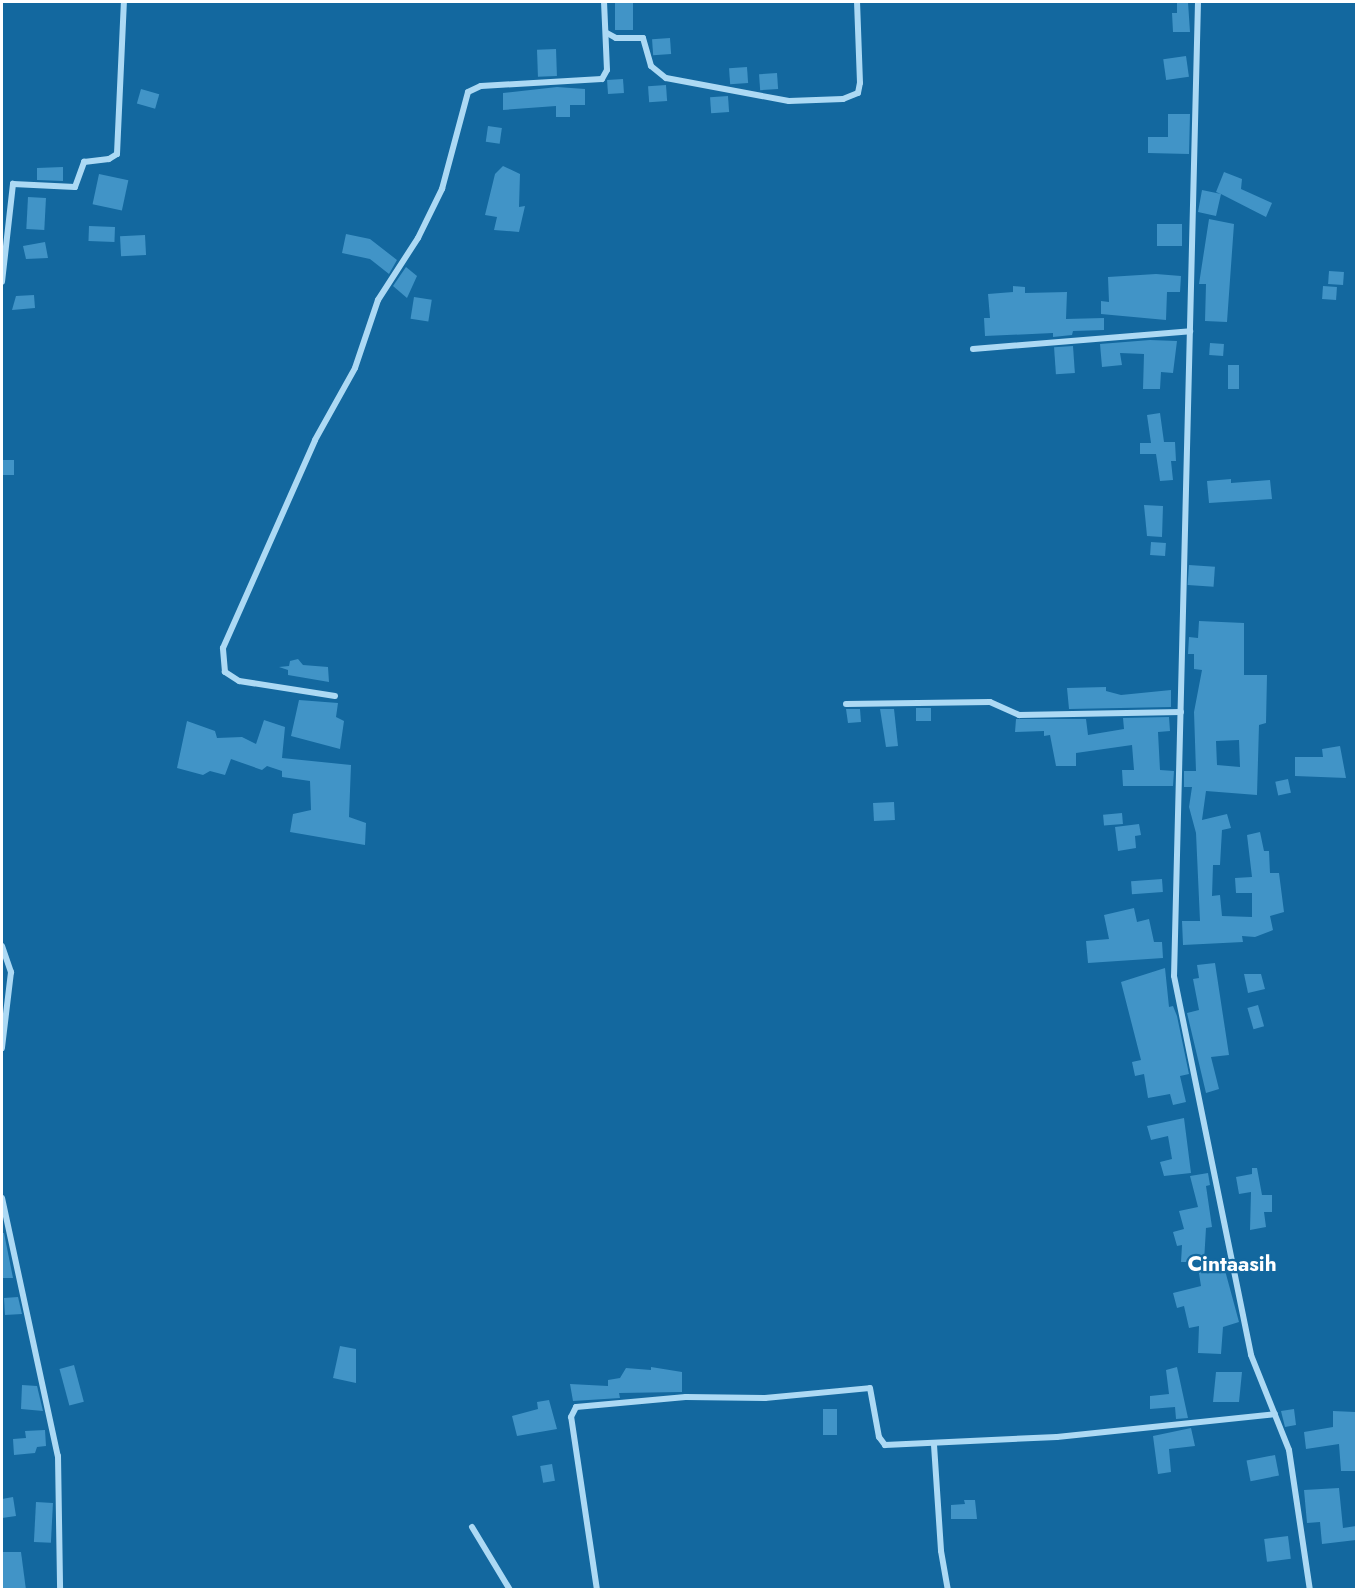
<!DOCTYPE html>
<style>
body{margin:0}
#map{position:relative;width:1358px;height:1591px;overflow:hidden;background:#13689f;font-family:Jost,sans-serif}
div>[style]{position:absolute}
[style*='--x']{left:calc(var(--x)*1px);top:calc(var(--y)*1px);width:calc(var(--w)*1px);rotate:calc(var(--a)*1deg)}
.building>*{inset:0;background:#4194c7;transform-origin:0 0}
.street>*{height:6px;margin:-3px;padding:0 3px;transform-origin:3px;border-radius:3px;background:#acd9f4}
span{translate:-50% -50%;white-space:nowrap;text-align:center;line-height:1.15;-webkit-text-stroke:4.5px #13689f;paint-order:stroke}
.quarter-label{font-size:21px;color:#fff;font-weight:700}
.frame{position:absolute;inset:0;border:3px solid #fff;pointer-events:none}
</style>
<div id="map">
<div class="building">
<div style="left:615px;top:2px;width:18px;height:28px"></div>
<div style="clip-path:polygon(1177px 2px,1188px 2px,1190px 32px,1173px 32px,1172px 13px,1177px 13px)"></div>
<div style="left:670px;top:38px;width:16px;height:18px;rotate:86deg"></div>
<div style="left:556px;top:49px;width:27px;height:19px;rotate:88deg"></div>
<div style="left:1186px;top:56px;width:21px;height:23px;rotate:82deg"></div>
<div style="left:747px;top:67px;width:16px;height:18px;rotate:86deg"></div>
<div style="left:777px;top:73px;width:16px;height:18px;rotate:86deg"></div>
<div style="left:623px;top:79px;width:14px;height:16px;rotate:86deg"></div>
<div style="left:666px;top:85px;width:16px;height:18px;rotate:86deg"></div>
<div style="clip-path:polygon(557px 87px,585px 89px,585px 105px,570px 105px,570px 117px,556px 117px,556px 106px,503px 110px,503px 93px)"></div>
<div style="left:141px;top:89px;width:19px;height:15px;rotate:16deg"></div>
<div style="left:728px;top:96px;width:16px;height:18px;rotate:86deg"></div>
<div style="clip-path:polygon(1168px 114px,1190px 114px,1189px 154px,1148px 153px,1148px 137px,1168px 137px)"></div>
<div style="left:488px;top:126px;width:14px;height:16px;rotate:8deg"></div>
<div style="clip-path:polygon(503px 166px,520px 174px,519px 207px,525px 206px,519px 232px,494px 230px,497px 217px,485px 215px,495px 174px)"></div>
<div style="clip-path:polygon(63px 167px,63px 181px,37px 180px,37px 168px)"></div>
<div style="clip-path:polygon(1224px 172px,1242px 179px,1241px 189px,1272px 203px,1266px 217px,1221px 194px,1216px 216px,1198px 212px,1202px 190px,1221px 194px,1216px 192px)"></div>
<div style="left:99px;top:174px;width:30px;height:31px;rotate:12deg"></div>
<div style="left:28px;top:197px;width:18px;height:32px;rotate:3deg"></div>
<div style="clip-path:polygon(1209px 219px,1234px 224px,1227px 322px,1205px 321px,1206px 284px,1199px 284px)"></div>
<div style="left:1157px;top:224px;width:25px;height:22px"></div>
<div style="left:89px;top:226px;width:26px;height:15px;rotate:2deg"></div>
<div style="clip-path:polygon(346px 234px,370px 239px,397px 260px,389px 274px,370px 259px,342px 253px)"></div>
<div style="left:145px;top:235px;width:20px;height:25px;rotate:87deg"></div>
<div style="clip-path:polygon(45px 242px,48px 258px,26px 259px,23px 246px)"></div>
<div style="clip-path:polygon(406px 267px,417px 276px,407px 298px,393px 286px)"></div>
<div style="left:1329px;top:271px;width:15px;height:13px;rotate:4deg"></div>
<div style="clip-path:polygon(1156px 274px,1181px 276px,1180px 292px,1167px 292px,1166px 320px,1101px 314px,1101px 301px,1109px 302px,1108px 277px)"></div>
<div style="clip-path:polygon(1013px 286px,1025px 287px,1025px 293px,1067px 292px,1066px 319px,1104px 318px,1104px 330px,1073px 331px,1072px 335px,1053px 337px,1053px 333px,985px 336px,984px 318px,990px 318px,988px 294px,1013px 292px)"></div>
<div style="left:1323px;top:286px;width:14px;height:13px;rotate:4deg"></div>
<div style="clip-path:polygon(34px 295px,35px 308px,12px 310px,16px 296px)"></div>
<div style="left:414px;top:297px;width:18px;height:22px;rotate:9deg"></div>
<div style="clip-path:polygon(1150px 340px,1177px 341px,1173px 373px,1161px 372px,1160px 389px,1143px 389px,1144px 354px,1120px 353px,1122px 365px,1102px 367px,1100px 344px)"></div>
<div style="left:1210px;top:343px;width:14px;height:12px;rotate:4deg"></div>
<div style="left:1073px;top:346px;width:27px;height:19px;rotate:86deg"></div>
<div style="left:1228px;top:365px;width:11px;height:24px"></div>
<div style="clip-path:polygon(1160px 413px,1164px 442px,1175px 442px,1176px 461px,1171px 461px,1173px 480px,1160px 481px,1156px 454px,1140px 454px,1140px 443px,1151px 443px,1147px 415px)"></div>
<div style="left:14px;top:460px;width:15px;height:12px;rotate:90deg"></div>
<div style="clip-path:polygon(1231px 479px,1231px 483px,1270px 480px,1272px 499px,1209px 503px,1207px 481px)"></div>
<div style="clip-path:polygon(1144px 505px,1163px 506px,1162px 537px,1147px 536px)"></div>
<div style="left:1151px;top:542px;width:15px;height:13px;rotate:4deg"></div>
<div style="left:1189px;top:565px;width:26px;height:20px;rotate:4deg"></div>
<div style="clip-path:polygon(evenodd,1199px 621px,1244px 623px,1244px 675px,1267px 675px,1266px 723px,1259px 725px,1257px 795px,1206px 791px,1202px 820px,1227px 814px,1231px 828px,1222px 830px,1220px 865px,1213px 865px,1212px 896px,1220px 895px,1222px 916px,1252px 917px,1252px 893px,1236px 893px,1235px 878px,1252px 877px,1247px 835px,1260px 832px,1264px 851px,1269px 851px,1270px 873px,1279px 873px,1284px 912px,1270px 916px,1273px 930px,1255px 937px,1242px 936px,1243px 942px,1183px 945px,1182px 921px,1200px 921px,1196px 833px,1189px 807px,1192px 787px,1184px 787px,1184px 771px,1196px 771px,1194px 712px,1202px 670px,1194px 669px,1194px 654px,1188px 654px,1189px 637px,1198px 638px,1199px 621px,1239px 740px,1240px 767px,1217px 765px,1216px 741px,1239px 740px)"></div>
<div style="clip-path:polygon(298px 659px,303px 665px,328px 667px,329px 682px,288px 675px,288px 670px,279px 667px,289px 666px,290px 661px)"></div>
<div style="clip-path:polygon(1106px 687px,1106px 691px,1121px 695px,1171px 690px,1171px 707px,1069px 709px,1067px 688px)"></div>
<div style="clip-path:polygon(299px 700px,338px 703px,336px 717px,344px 721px,340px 749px,291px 736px)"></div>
<div style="left:916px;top:708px;width:15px;height:13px"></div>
<div style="clip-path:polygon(846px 709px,860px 709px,861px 722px,848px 723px)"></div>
<div style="clip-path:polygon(880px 709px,894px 709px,898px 746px,886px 747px)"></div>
<div style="clip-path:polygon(1169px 717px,1170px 731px,1158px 732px,1160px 770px,1174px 771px,1173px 786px,1123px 786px,1122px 770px,1134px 770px,1132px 745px,1076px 753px,1076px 766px,1056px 766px,1050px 735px,1044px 736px,1044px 731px,1015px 732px,1016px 719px,1086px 719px,1088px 735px,1124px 729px,1123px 718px)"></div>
<div style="clip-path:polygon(264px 720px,285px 727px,282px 758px,351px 765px,349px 817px,366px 823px,365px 845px,290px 832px,293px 814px,311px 810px,310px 781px,282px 777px,282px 771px,267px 766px,262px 770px,231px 759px,225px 775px,210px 771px,203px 775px,177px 768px,187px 721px,215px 731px,217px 738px,242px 737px,256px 744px)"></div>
<div style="clip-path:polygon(1340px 746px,1346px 778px,1295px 776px,1295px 757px,1323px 757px,1322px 749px)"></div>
<div style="left:1288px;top:779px;width:14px;height:13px;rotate:78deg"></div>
<div style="left:894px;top:802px;width:18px;height:21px;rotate:87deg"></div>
<div style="left:1122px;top:813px;width:11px;height:19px;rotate:85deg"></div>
<div style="clip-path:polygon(1139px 824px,1141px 835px,1135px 836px,1136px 848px,1118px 851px,1115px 827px)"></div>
<div style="left:1162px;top:879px;width:13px;height:31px;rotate:86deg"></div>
<div style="clip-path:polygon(1134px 908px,1137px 922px,1149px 919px,1154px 942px,1162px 942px,1163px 958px,1088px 963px,1086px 941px,1109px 939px,1104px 915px)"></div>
<div style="clip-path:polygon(1215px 963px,1229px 1055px,1211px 1057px,1219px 1089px,1206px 1093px,1187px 1013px,1199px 1010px,1193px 979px,1199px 978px,1197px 965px)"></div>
<div style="clip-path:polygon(1165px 968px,1169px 1007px,1173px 1006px,1177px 1016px,1189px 1074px,1180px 1076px,1186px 1102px,1173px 1105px,1170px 1094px,1148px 1098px,1144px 1074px,1135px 1076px,1132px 1062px,1141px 1060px,1121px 982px)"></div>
<div style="clip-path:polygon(1244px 974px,1261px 974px,1265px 989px,1248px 993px)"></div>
<div style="left:1258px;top:1005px;width:22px;height:11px;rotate:74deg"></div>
<div style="clip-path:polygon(1184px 1118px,1191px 1173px,1164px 1176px,1160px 1162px,1172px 1159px,1168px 1136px,1151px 1140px,1147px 1126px)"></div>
<div style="clip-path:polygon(1252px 1168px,1257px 1168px,1262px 1195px,1272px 1195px,1272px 1212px,1264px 1212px,1266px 1227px,1250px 1230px,1251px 1192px,1239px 1194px,1236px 1177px,1252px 1174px)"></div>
<div style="clip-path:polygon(1208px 1173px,1210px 1185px,1206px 1186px,1212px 1227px,1206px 1228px,1204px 1262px,1181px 1262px,1182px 1245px,1177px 1246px,1173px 1232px,1184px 1229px,1179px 1211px,1198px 1207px,1190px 1176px)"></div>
<div style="clip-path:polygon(2px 1233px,4px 1233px,13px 1278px,2px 1278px)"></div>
<div style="clip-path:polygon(1223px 1263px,1239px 1322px,1223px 1327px,1221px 1354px,1198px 1353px,1199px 1326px,1189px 1328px,1184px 1306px,1177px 1308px,1173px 1293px,1201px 1286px,1198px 1267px)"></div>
<div style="clip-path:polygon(18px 1297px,22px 1314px,5px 1315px,4px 1298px)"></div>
<div style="clip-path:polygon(340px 1346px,356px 1349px,356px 1383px,333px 1378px)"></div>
<div style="left:74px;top:1365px;width:38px;height:15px;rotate:75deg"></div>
<div style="clip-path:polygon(651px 1367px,682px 1372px,682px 1392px,619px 1393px,620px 1398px,573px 1401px,570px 1384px,608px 1386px,608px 1380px,620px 1378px,626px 1368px,651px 1370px)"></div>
<div style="clip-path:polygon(1177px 1367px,1188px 1418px,1176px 1419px,1175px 1407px,1150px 1409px,1150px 1396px,1169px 1394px,1166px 1370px)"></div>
<div style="clip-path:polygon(1216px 1372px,1242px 1372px,1239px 1402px,1213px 1402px)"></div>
<div style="clip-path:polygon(22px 1385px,37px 1386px,43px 1411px,21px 1409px)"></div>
<div style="clip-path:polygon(549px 1400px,557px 1429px,517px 1436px,512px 1416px,538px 1409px,537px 1402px)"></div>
<div style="left:823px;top:1409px;width:14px;height:26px"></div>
<div style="clip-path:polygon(1294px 1409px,1296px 1425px,1285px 1427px,1281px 1411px)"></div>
<div style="clip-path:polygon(1333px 1411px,1355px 1412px,1356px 1471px,1341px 1471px,1339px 1444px,1306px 1449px,1304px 1432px,1333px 1427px)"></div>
<div style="clip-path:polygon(1191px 1428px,1195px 1446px,1169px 1449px,1171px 1472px,1158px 1474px,1153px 1436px)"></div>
<div style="clip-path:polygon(45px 1430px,46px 1446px,37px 1447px,35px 1453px,14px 1455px,13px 1439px,26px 1438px,25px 1431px)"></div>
<div style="left:1275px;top:1455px;width:21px;height:29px;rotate:79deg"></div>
<div style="left:552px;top:1464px;width:17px;height:12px;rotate:80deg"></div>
<div style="clip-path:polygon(1339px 1488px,1343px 1528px,1356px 1526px,1356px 1540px,1322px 1544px,1320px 1522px,1307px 1523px,1304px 1490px)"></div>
<div style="clip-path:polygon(13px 1497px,16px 1516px,2px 1518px,2px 1499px)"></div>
<div style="clip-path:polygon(964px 1500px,975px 1500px,977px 1519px,951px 1519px,951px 1505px,965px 1504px)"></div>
<div style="left:36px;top:1502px;width:17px;height:40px;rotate:3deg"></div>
<div style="left:1288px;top:1536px;width:23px;height:24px;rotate:83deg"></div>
<div style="clip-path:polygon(2px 1552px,21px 1552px,26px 1590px,2px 1590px)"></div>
</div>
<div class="street">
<div style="--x:1198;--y:2;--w:974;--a:91.41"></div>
<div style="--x:1174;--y:976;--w:387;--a:78.5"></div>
<div style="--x:1251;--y:1355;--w:102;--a:68.2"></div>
<div style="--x:1289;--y:1450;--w:142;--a:81.5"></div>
<div style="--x:607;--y:33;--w:10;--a:29"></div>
<div style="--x:616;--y:38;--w:27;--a:0"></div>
<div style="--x:643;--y:38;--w:29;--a:74"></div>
<div style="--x:651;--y:66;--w:19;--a:39"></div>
<div style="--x:666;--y:78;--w:125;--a:10.6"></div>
<div style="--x:789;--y:101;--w:54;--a:-2.1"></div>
<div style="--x:843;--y:99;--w:16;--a:-22"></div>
<div style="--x:858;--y:93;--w:10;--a:-79"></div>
<div style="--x:860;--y:83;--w:81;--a:-92.1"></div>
<div style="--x:2;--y:282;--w:99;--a:-83.6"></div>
<div style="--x:13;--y:184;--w:62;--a:2.8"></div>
<div style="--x:75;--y:187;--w:27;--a:-70"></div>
<div style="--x:84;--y:162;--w:25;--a:-7"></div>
<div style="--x:109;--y:159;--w:9;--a:-32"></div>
<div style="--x:117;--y:154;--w:152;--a:-87.4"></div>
<div style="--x:973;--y:349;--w:218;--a:-4.7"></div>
<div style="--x:335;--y:696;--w:97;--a:-171.1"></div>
<div style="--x:239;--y:681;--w:17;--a:-147"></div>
<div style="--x:225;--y:672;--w:24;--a:-95"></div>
<div style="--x:223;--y:648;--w:227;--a:-66.1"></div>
<div style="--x:315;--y:440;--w:82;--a:-60.9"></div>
<div style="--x:355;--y:368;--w:72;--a:-71.3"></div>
<div style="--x:378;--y:300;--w:74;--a:-57.2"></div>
<div style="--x:418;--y:238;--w:55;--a:-63.9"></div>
<div style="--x:442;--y:189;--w:100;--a:-75"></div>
<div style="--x:468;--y:92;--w:14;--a:-25"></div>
<div style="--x:481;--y:86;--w:121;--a:-3.3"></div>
<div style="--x:602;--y:79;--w:10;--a:-61"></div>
<div style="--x:607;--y:70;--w:68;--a:-92.5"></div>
<div style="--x:846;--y:704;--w:144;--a:-0.8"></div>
<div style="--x:990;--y:702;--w:32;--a:24"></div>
<div style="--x:1019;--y:715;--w:162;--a:-1.1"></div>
<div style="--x:2;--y:946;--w:28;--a:71"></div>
<div style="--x:11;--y:972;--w:77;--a:96.8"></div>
<div style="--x:2;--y:1198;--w:264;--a:77.8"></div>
<div style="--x:58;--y:1456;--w:134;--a:89.1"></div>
<div style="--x:934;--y:1445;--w:106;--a:86.2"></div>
<div style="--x:941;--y:1551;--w:40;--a:80"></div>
<div style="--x:472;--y:1527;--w:74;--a:58.9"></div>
<div style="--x:597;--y:1590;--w:175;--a:-98.5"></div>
<div style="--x:571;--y:1417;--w:11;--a:-63"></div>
<div style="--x:576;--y:1407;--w:110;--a:-5.2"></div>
<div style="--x:686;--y:1397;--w:79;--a:0.7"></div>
<div style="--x:765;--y:1398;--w:105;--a:-5.4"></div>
<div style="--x:870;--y:1388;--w:50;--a:79.6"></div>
<div style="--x:879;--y:1437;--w:10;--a:53"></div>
<div style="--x:885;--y:1445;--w:172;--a:-2.7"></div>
<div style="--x:1057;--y:1437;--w:219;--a:-6"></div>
</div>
<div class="quarter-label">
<span style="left:1232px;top:1264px">Cintaasih</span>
</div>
<div class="frame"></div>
</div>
